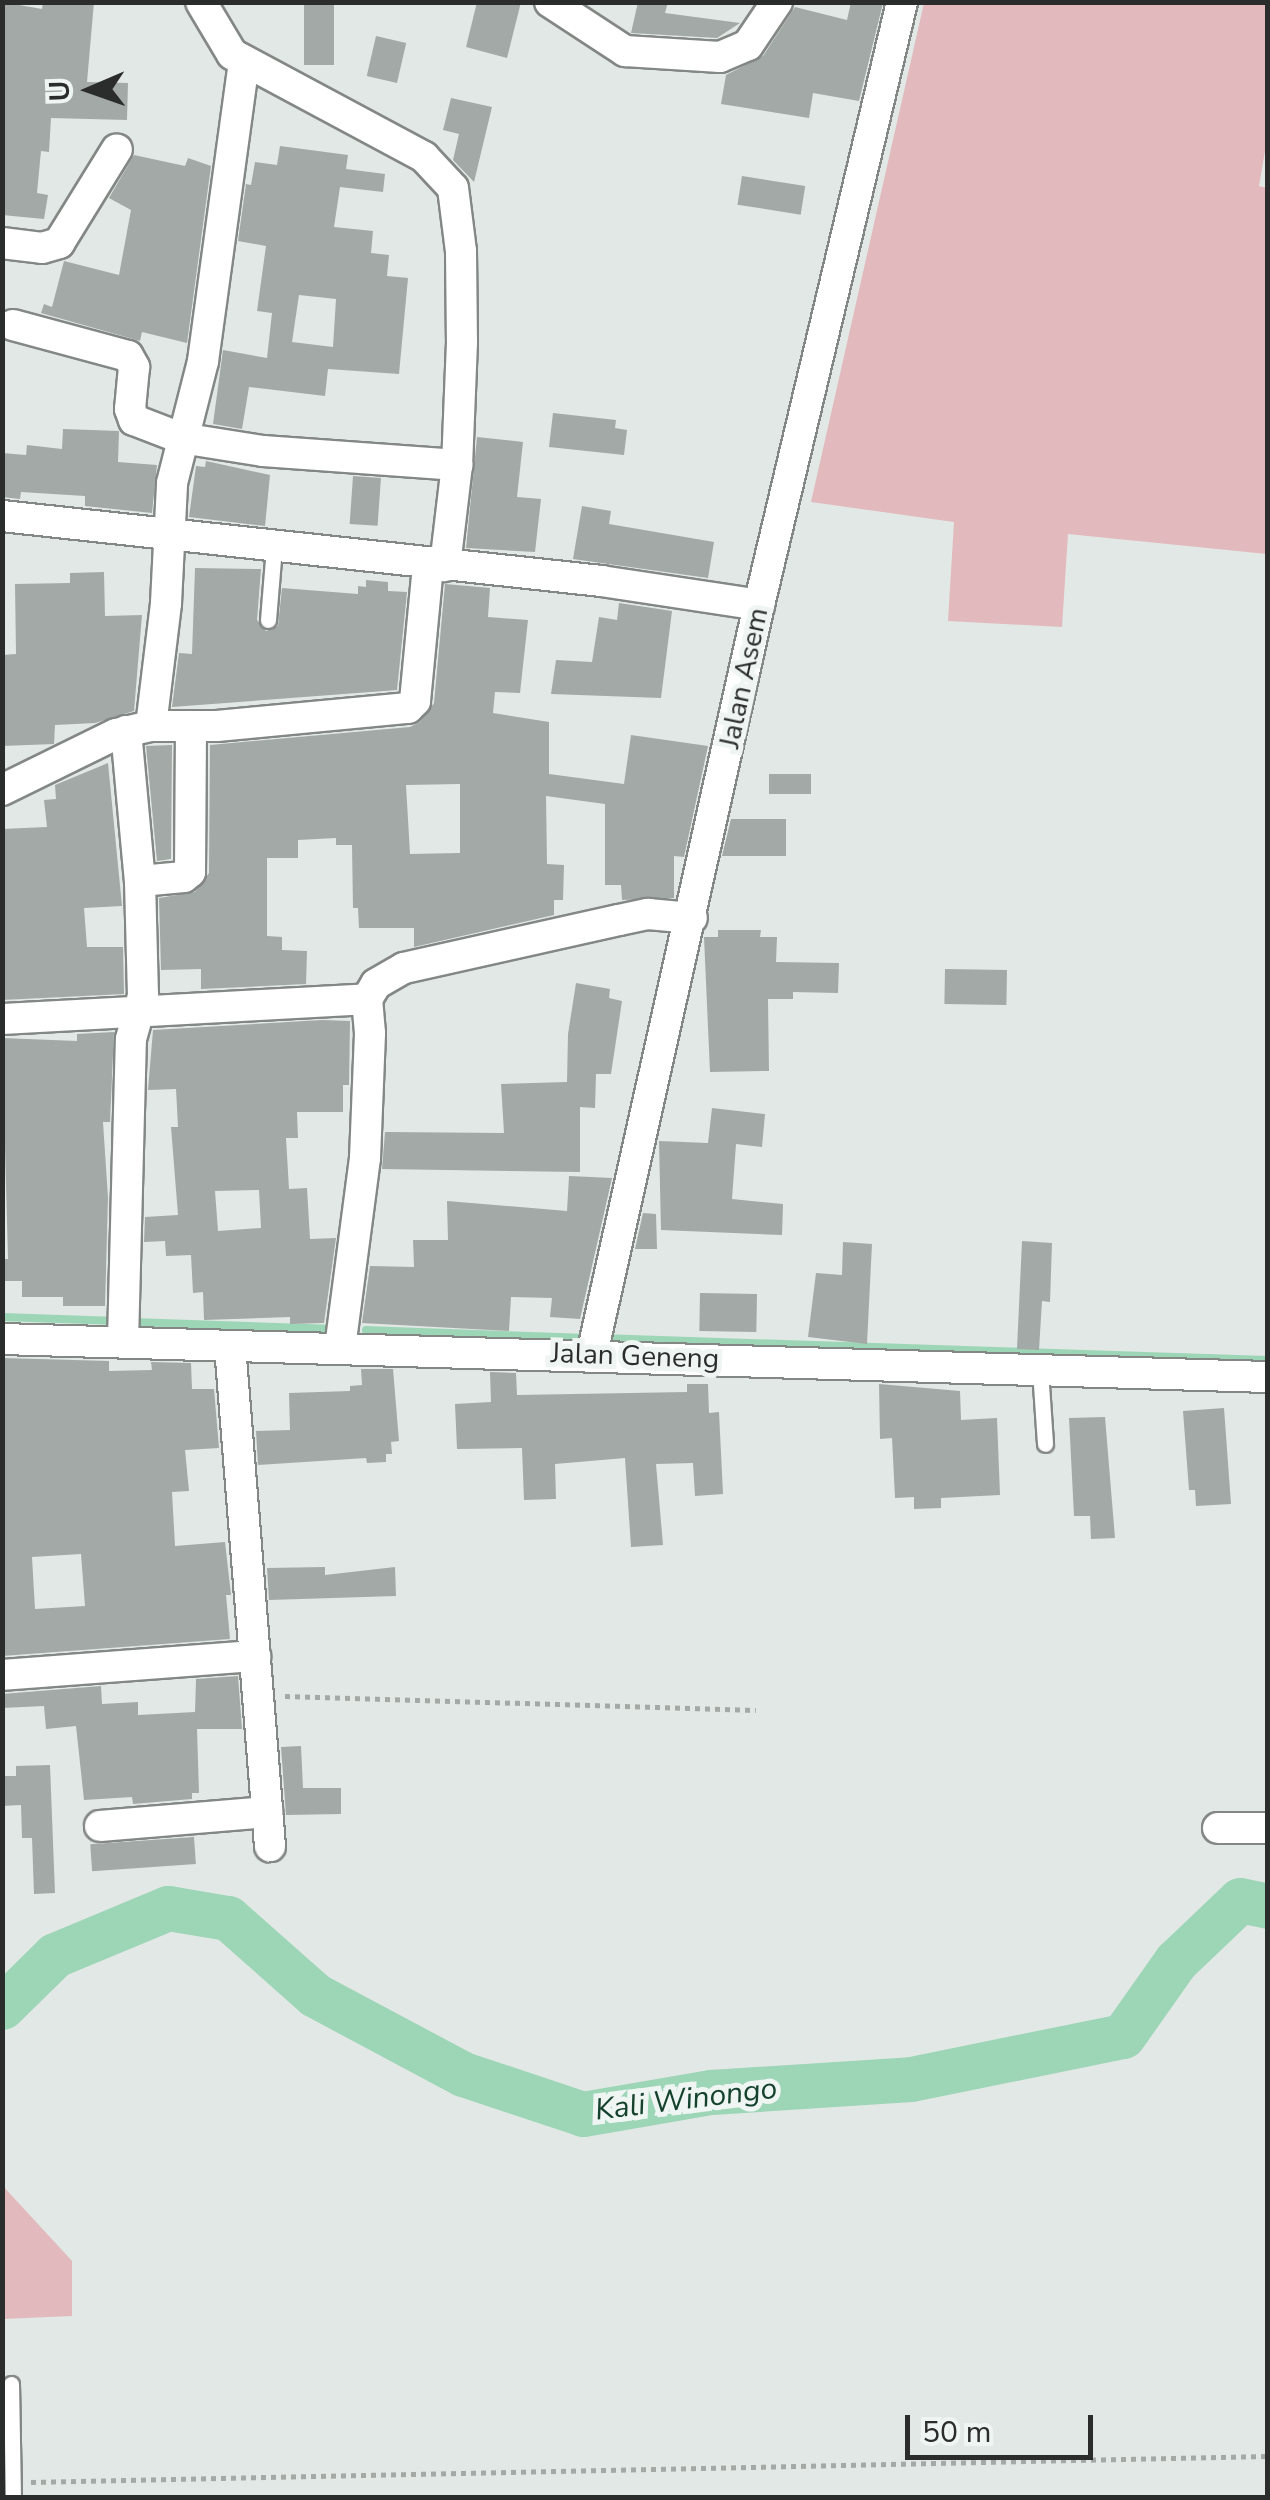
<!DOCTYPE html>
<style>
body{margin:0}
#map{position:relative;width:1270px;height:2500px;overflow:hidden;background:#e2e8e5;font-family:"Nunito Sans",sans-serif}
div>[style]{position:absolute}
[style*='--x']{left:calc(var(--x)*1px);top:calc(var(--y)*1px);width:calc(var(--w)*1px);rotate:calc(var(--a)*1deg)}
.green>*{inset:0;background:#e2b9bc}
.stream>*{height:8px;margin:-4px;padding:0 4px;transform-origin:4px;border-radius:4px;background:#9dd5b7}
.river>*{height:45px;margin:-22.5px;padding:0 22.5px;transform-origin:22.5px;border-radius:22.5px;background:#9dd5b7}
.building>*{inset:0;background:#a3a9a6;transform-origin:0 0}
.path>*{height:5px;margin-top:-2.5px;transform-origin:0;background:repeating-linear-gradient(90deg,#a4a9a6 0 5px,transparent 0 10px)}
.roads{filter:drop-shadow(2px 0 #838885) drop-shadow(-2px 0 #838885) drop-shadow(0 2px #838885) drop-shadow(0 -2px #838885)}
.lane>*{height:15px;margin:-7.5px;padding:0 7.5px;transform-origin:7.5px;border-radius:7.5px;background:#fff}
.street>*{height:30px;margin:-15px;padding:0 15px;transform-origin:15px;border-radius:15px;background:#fff}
span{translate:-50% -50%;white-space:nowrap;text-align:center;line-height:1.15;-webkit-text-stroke:10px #eff5f2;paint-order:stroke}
.street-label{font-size:28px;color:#2a2d2b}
.water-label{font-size:30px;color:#15422e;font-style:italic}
.frame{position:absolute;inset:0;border:5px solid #2a2d2b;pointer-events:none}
.north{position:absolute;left:40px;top:40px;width:100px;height:100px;-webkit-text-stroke:8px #eff5f2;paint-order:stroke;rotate:268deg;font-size:28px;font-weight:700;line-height:40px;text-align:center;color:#2a2d2b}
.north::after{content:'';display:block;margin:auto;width:35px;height:45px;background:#2a2d2b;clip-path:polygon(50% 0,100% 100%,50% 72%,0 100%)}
.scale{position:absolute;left:905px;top:2415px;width:188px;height:45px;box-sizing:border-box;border:5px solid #2a2d2b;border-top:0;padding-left:12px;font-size:30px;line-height:35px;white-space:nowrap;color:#2a2d2b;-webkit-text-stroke:8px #eff5f2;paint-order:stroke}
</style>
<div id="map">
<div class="green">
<div style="clip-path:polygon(924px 3px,1267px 3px,1267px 140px,1259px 186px,1268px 188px,1267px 554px,1068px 534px,1062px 627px,948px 621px,954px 522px,811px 502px)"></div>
<div style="clip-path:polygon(2px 2185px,72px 2261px,72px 2316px,3px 2319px)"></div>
</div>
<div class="stream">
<div style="--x:2;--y:1317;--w:116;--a:2"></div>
<div style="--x:132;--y:1322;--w:196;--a:2"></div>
<div style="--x:366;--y:1330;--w:221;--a:2.1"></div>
<div style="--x:601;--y:1338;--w:667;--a:1.89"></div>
</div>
<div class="river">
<div style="--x:2;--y:2007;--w:74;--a:-44.5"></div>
<div style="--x:55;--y:1955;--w:122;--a:-22.6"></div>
<div style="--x:168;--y:1908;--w:61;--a:9.5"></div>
<div style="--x:228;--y:1918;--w:116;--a:41.5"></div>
<div style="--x:315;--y:1995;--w:168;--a:28.1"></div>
<div style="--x:463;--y:2074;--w:126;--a:18.4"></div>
<div style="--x:583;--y:2114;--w:130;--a:-9.8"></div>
<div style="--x:711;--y:2092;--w:200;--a:-3.7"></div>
<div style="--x:911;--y:2079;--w:216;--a:-11.5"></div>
<div style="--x:1123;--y:2036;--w:92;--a:-54.8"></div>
<div style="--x:1176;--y:1961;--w:88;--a:-43.6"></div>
<div style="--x:1240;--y:1900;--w:29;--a:12"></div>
</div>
<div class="building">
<div style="clip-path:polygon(2px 2px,42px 9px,43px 2px,94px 2px,87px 82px,128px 83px,127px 120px,51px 118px,49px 152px,41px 151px,37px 193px,48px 195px,44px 219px,2px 215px)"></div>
<div style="left:304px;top:2px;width:30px;height:63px"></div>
<div style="clip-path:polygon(477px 2px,521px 2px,507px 58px,466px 47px)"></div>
<div style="clip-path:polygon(638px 2px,668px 2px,665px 13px,740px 23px,717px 38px,631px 33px)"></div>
<div style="clip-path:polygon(851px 2px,883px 3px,859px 101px,813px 93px,809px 118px,721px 104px,726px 75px,763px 56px,795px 7px,847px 20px)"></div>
<div style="left:376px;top:36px;width:31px;height:41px;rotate:13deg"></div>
<div style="clip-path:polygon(451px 98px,492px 107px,474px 182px,453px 160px,459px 134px,443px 130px)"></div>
<div style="clip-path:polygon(evenodd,280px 146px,348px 155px,346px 169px,385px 174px,383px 192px,340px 187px,334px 227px,373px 231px,371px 253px,389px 255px,387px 276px,408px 278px,399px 374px,328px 369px,325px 396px,249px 387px,242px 429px,213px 424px,223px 350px,267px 358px,272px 313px,257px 311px,266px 246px,238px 241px,246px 184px,251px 185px,255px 162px,277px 165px,280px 146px,299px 295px,336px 299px,333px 347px,292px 342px,299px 295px)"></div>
<div style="clip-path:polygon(134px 155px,185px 166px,188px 158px,211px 166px,187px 343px,142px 332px,140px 341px,41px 313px,44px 304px,52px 307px,64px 261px,119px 275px,131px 210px,109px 198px)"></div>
<div style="left:742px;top:176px;width:64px;height:29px;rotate:9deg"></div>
<div style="clip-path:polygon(553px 413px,616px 420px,615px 428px,627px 430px,624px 455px,549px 447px)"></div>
<div style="clip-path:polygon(63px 429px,119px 431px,118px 462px,157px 465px,152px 513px,85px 506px,85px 496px,21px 492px,20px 499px,2px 497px,2px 453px,26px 455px,27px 445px,62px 449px)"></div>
<div style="clip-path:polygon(477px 437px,523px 442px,517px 497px,541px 499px,535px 552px,466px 548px)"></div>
<div style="clip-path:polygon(206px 461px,270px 475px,265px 526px,189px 517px,196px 466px,205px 467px)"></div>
<div style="left:353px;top:476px;width:28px;height:48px;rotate:4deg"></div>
<div style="clip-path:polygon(582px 506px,611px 511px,609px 524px,714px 542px,708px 578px,573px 559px)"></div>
<div style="clip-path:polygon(195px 568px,261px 569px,257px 620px,266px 631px,278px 626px,282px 588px,358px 594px,358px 586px,366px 587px,366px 580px,388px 582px,388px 591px,407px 592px,397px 690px,172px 707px,179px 653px,192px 654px)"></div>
<div style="clip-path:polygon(104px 572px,105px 616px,142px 615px,134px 711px,95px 723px,55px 725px,54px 744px,2px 746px,2px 655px,16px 654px,15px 584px,70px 583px,70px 573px)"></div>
<div style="clip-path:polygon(evenodd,445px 584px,490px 588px,488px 617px,528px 620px,520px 693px,495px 692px,493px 713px,549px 722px,549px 774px,624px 784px,631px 735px,708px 746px,684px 857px,674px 856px,674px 898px,622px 900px,621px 885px,605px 885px,605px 804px,546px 796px,547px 864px,564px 865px,563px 900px,554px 900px,554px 915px,414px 947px,414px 928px,359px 928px,358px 908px,353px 908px,352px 845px,336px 845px,336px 838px,298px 840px,298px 858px,267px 858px,267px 936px,282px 937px,282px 950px,307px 951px,306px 984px,201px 989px,201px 969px,161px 970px,159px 898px,195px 892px,209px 873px,210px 745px,410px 727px,420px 722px,434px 703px,445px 584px,460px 784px,460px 853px,410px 854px,406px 785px,460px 784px)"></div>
<div style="clip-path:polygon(619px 603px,672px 611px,661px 698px,551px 694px,556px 660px,592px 662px,599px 617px,617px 620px)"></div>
<div style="clip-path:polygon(172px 745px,171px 859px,157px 861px,146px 746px)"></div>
<div style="clip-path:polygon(108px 763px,122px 906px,84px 908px,87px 947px,123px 947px,124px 994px,2px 1000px,2px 829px,47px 827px,44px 800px,56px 799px,55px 785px)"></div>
<div style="left:769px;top:774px;width:42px;height:20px"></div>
<div style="clip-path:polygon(731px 819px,786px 819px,786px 856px,722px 856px)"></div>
<div style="clip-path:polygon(718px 930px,761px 930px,760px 937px,777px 937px,776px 962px,839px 963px,838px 993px,793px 992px,793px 999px,768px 999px,769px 1071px,710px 1072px,704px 937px,718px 937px)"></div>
<div style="left:945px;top:969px;width:62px;height:35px;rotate:1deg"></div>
<div style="clip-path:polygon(576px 983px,610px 989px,609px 998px,622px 1001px,611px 1074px,596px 1074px,595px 1108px,580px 1107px,580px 1172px,382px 1169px,385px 1132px,504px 1133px,501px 1084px,567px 1082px,568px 1034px)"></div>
<div style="clip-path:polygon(evenodd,322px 1020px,350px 1021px,349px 1085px,343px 1085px,343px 1112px,297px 1112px,298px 1138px,286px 1138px,289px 1189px,307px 1188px,310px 1239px,336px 1238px,324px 1323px,290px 1324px,290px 1317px,204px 1320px,203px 1292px,193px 1293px,191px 1255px,166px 1256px,165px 1241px,144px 1242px,145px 1217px,178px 1215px,171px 1127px,178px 1127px,176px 1089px,148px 1090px,153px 1030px,322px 1020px,259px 1190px,261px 1228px,218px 1231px,215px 1191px,259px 1190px)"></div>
<div style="clip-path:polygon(114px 1032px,110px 1122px,103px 1122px,108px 1198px,105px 1306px,63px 1306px,63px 1297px,22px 1297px,22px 1281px,2px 1281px,2px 1259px,8px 1259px,2px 1038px,77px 1041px,77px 1034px)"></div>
<div style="clip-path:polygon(712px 1108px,765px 1114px,762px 1147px,736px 1144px,732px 1199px,783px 1204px,782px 1235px,661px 1230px,659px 1141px,708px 1143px)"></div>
<div style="clip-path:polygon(569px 1176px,612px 1178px,580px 1319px,550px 1317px,552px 1298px,511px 1297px,509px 1331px,362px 1323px,370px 1266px,414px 1267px,413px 1240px,448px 1240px,447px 1201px,567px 1211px)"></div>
<div style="clip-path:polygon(643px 1213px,656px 1214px,657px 1249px,635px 1249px)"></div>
<div style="clip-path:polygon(1022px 1241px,1052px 1243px,1050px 1302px,1042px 1301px,1039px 1350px,1017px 1349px)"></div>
<div style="clip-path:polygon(843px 1242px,872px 1244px,867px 1344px,808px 1337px,816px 1273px,842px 1275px)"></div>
<div style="left:700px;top:1293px;width:57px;height:38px;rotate:1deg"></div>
<div style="clip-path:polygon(evenodd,2px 1358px,109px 1361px,109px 1371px,152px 1370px,151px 1362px,191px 1363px,192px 1389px,214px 1389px,219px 1448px,185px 1450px,189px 1491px,172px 1492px,175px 1546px,225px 1542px,231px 1595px,226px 1595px,230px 1639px,2px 1656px,2px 1358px,81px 1554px,85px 1606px,35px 1609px,32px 1557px,81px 1554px)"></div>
<div style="clip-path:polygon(361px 1369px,393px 1369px,399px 1441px,391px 1442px,392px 1454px,386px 1454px,386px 1462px,367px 1463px,366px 1458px,258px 1465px,256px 1431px,290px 1430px,289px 1393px,350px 1391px,350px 1386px,362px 1385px)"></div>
<div style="clip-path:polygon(490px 1372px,516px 1373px,517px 1395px,687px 1392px,687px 1384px,708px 1384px,709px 1413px,719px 1412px,723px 1494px,695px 1496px,693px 1463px,656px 1464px,663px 1545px,631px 1547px,625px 1458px,555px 1464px,556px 1499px,524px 1500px,522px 1448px,457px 1449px,455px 1404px,491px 1402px)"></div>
<div style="clip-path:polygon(879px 1384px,960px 1391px,961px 1420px,997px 1418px,1000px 1495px,941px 1498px,941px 1508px,914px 1509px,914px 1497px,895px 1498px,892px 1438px,880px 1439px)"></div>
<div style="clip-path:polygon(1224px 1408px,1231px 1504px,1196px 1506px,1195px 1490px,1189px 1490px,1183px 1411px)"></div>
<div style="clip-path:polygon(1105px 1417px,1115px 1538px,1091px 1539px,1090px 1516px,1074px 1516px,1069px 1418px)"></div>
<div style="clip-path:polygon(325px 1567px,325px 1575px,395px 1567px,396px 1596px,269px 1600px,267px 1568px)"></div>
<div style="clip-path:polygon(238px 1676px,242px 1729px,197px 1729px,199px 1793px,192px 1793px,192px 1799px,133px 1804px,132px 1797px,84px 1800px,76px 1726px,46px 1729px,44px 1706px,2px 1708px,2px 1694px,101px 1686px,102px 1704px,138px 1702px,138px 1715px,195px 1712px,196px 1679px)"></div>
<div style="clip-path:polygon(301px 1746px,303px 1788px,341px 1788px,341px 1814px,286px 1815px,281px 1747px)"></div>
<div style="clip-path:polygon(50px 1765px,55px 1893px,34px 1894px,32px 1838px,22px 1838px,21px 1805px,2px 1806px,2px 1776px,16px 1776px,16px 1766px)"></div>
<div style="left:194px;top:1837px;width:27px;height:104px;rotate:86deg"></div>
</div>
<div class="path">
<div style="--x:285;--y:1696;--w:471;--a:1.7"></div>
<div style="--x:31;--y:2482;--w:1237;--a:-1.2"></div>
</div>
<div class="roads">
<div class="lane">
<div style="--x:268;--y:620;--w:73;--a:-85.3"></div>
<div style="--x:1040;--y:1370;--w:74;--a:86.1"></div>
<div style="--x:11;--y:2384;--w:114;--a:89"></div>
</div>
<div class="street">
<div style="--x:201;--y:2;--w:61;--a:59.2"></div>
<div style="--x:232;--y:54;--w:218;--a:28.2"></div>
<div style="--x:424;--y:157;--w:42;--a:46.9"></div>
<div style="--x:453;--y:188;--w:64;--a:82.8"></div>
<div style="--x:461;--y:251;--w:91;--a:89.4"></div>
<div style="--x:462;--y:342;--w:123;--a:92.3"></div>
<div style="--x:457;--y:465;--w:102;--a:96.8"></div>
<div style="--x:550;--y:2;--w:90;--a:33.2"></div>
<div style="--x:625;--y:51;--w:95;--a:3.6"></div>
<div style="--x:720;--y:57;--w:30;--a:-23"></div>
<div style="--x:748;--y:45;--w:52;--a:-56"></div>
<div style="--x:2;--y:243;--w:40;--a:7.1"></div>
<div style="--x:42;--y:248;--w:18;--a:-16"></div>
<div style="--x:59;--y:243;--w:110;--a:-58.3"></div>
<div style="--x:13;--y:325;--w:119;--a:15.1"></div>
<div style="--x:128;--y:356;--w:13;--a:61"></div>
<div style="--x:134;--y:367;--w:42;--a:95.4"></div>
<div style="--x:130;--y:409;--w:12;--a:70"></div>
<div style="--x:134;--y:420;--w:50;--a:21"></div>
<div style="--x:181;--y:438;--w:83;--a:9"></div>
<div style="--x:263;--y:451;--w:195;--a:4.1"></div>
<div style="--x:2;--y:516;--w:603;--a:6.19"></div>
<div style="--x:601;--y:581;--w:160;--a:8.6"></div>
<div style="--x:151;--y:726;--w:124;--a:-83"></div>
<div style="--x:166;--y:603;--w:120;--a:-87.1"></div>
<div style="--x:172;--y:483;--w:126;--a:-75.7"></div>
<div style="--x:203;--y:361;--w:302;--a:-82.2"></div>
<div style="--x:126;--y:731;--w:151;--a:84.7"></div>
<div style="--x:2;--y:790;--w:127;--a:-26.2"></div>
<div style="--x:116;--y:734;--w:36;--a:-13"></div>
<div style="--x:151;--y:726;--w:66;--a:0"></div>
<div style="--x:217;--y:726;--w:192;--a:-5.4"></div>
<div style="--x:408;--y:708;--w:10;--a:-45"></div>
<div style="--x:415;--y:701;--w:137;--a:-84.5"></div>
<div style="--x:2;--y:1019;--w:366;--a:-3.1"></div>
<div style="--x:2;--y:1339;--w:1267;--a:1.72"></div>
<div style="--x:123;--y:1341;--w:302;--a:-88.5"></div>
<div style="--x:131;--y:1039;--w:45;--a:-74.4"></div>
<div style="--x:143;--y:996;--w:115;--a:-91.5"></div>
<div style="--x:140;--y:881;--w:44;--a:-5.2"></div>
<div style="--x:184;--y:877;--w:8;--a:-40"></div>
<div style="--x:190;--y:872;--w:145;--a:-89.6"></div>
<div style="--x:230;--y:1346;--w:502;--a:85.43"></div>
<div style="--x:340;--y:1348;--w:192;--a:-82.5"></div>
<div style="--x:365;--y:1158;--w:125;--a:-87.7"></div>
<div style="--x:370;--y:1033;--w:34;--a:-95"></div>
<div style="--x:367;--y:999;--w:17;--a:-59"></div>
<div style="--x:376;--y:984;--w:32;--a:-30"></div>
<div style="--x:404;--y:968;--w:220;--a:-12.6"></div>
<div style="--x:619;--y:920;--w:30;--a:-12"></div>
<div style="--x:648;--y:914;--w:44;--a:5.2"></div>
<div style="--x:592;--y:1354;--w:767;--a:-77.43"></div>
<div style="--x:759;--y:605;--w:620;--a:-76.66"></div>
<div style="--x:2;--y:1675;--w:254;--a:-4.3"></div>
<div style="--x:100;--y:1826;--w:168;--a:-4.8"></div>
<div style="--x:1218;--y:1828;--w:50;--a:0"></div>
</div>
</div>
<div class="street-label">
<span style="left:744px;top:678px;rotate:-78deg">Jalan Asem</span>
<span style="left:635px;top:1356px;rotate:2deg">Jalan Geneng</span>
</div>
<div class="water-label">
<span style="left:686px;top:2100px;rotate:-7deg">Kali Winongo</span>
</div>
<div class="frame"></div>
<div class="north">U</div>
<div class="scale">50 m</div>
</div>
